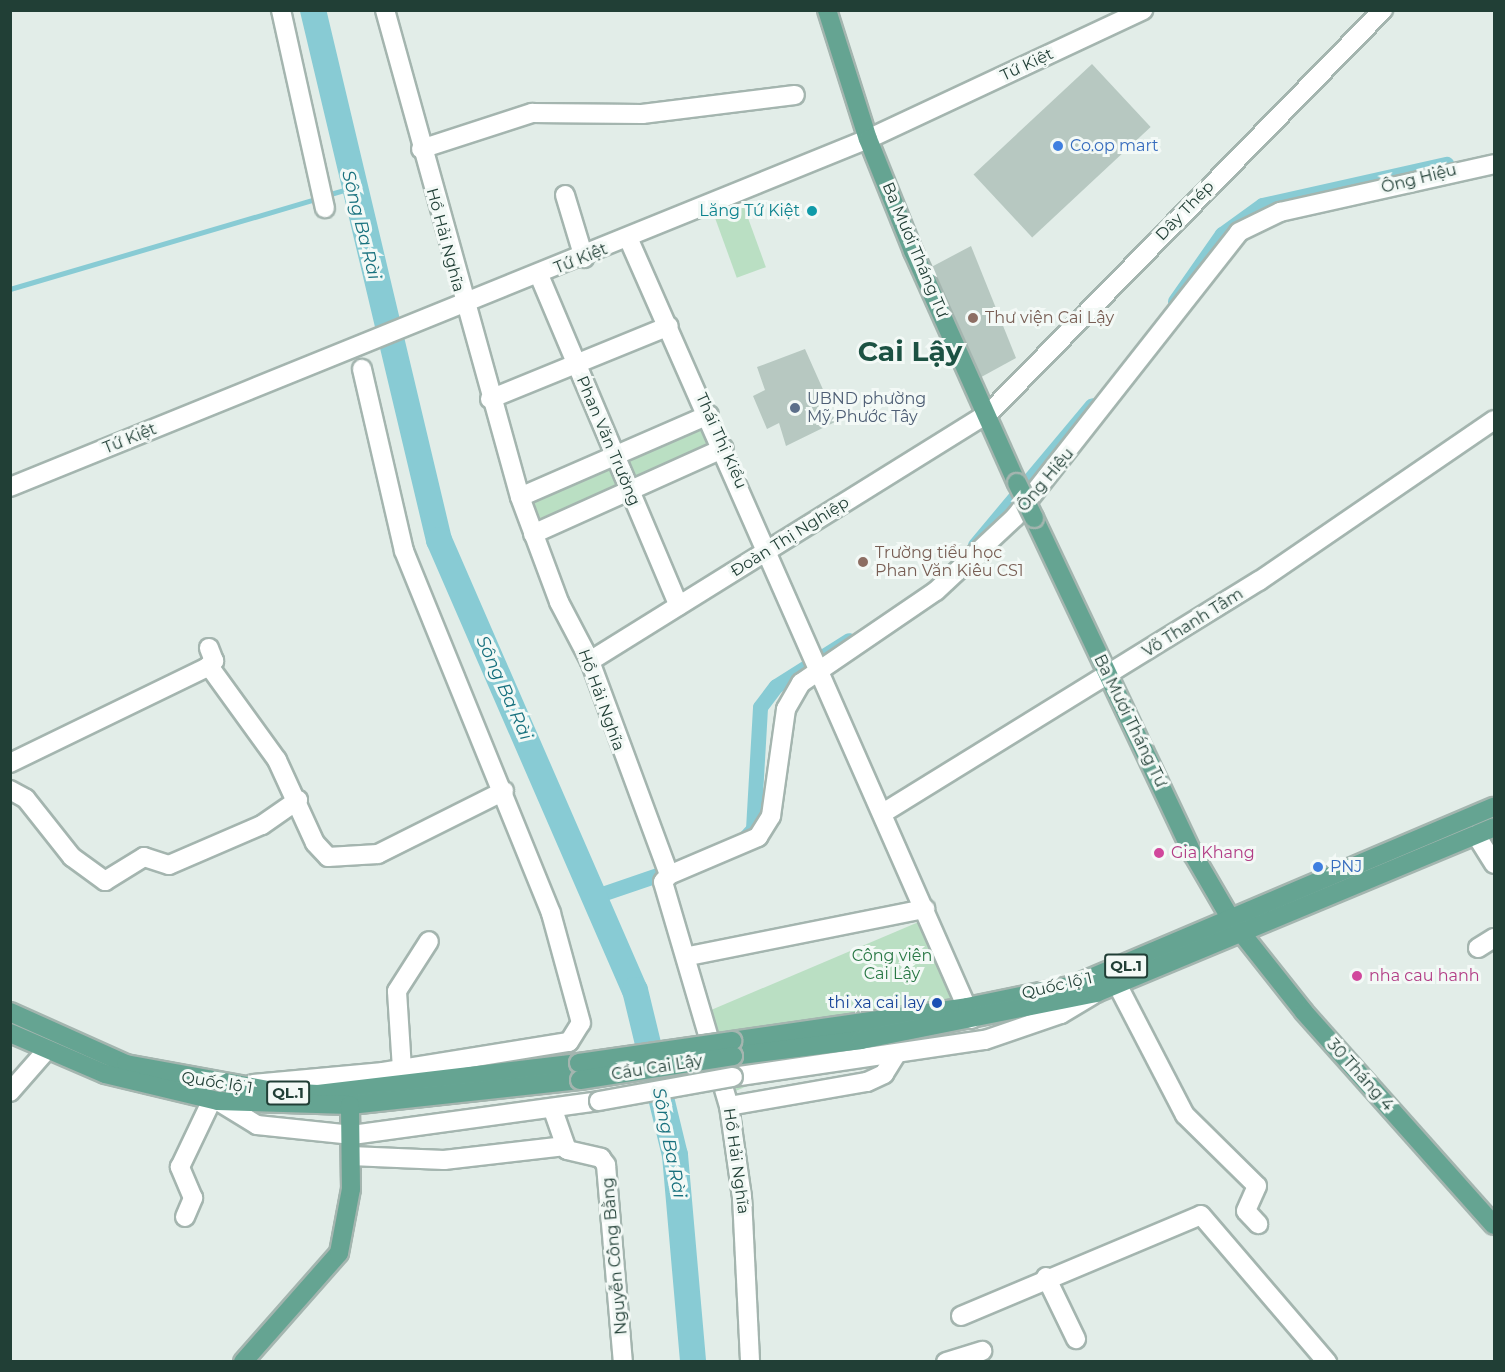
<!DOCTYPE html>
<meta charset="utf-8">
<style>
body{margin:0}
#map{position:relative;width:1505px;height:1372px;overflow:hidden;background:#e2ede8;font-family:Montserrat,sans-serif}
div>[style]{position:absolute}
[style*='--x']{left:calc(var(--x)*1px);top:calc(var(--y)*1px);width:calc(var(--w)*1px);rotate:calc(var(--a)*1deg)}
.green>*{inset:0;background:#badfc3;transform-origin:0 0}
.stream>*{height:4.5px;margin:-2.25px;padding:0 2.25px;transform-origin:2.25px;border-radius:2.25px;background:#88cbd4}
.canal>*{height:15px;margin:-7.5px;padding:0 7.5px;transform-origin:7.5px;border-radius:7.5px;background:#88cbd4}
.river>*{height:26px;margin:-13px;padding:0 13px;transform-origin:13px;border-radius:13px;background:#88cbd4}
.building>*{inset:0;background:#b7c8c1;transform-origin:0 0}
.roads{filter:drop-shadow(2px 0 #a4b5af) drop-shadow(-2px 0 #a4b5af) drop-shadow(0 2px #a4b5af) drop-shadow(0 -2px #a4b5af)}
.minor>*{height:18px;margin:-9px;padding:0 9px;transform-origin:9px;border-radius:9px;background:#fff}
.major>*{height:18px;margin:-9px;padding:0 9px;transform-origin:9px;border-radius:9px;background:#65a492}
.bridges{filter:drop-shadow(2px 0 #a4b5af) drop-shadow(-2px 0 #a4b5af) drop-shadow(0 2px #a4b5af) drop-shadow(0 -2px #a4b5af)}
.minor-bridge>*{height:18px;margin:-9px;padding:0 9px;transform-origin:9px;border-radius:9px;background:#fff}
.major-bridge>*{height:18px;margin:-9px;padding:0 9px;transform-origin:9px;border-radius:9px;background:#65a492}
.dots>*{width:16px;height:16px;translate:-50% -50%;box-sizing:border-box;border:3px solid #f3f9f6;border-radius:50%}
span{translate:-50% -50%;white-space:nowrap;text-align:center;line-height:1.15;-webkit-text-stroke:6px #f3f9f6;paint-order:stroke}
.shield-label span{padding:2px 4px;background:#f3f9f6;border:2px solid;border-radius:4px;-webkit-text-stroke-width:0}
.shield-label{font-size:15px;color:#213f36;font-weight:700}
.street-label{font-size:16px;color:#213f36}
.shop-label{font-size:16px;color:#366cbe}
.left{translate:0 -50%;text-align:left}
.culture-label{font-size:16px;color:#0d838f}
.right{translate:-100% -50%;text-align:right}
.education-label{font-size:16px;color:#785e54}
.service-label{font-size:16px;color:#4e5e75}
.hotel-label{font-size:16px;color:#b23c85}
.park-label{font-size:16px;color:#297845}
.transit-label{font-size:16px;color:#164399}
.water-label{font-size:18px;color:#18717e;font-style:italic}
.town-label{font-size:28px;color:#1c5243;font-weight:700}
.frame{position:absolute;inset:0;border:12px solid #213f36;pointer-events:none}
</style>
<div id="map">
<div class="green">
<div style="left:744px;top:207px;width:64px;height:31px;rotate:70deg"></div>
<div style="left:709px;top:415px;width:36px;height:206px;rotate:66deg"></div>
<div style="left:928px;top:918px;width:84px;height:244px;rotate:67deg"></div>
</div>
<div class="stream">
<div style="--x:327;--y:195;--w:26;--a:-16"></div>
<div style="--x:10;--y:289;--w:322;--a:-16.4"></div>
</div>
<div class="canal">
<div style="--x:1175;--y:301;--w:82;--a:-55"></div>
<div style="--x:1222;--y:234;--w:49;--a:-35.9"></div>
<div style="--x:1262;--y:205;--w:189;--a:-12.6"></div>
<div style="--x:975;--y:545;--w:182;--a:-50.1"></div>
<div style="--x:739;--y:844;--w:21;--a:-47"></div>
<div style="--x:753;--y:829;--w:122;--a:-86.7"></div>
<div style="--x:760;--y:707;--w:26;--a:-53"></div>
<div style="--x:776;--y:686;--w:86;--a:-32.2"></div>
<div style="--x:593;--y:897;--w:87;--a:-18.9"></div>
</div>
<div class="river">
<div style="--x:313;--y:10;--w:545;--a:76.63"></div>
<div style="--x:439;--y:540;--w:491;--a:66.5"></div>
<div style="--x:635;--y:990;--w:170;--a:76.4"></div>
<div style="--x:675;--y:1155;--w:208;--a:85"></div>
</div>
<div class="building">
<div style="left:1092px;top:64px;width:86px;height:162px;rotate:47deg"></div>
<div style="clip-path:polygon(971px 246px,1016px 358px,974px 381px,922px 272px)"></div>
<div style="clip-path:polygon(805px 349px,837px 421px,786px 446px,779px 423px,767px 429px,753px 396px,765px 390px,757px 367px)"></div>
</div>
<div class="roads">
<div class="minor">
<div style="--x:281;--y:10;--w:203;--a:77.5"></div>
<div style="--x:385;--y:10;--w:505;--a:74.51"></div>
<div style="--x:520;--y:497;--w:112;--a:69.6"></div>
<div style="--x:559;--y:602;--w:67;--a:62.3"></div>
<div style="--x:590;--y:661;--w:228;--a:69.7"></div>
<div style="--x:421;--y:149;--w:117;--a:-18"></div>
<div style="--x:532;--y:113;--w:110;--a:0.5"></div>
<div style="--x:642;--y:114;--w:154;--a:-7.1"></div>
<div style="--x:565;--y:195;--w:66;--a:73.2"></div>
<div style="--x:629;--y:240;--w:851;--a:66.24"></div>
<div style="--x:539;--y:275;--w:359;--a:67.1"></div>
<div style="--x:490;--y:399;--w:193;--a:-22.2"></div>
<div style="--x:10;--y:487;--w:926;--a:-22.08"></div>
<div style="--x:868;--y:139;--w:304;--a:-25.1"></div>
<div style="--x:520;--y:497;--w:206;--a:-23.5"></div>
<div style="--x:533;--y:534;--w:209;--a:-24.2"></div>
<div style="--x:590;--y:661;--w:470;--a:-31.9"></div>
<div style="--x:989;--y:413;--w:564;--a:-45.65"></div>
<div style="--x:209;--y:666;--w:116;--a:54.1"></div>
<div style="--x:277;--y:760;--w:91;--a:65.4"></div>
<div style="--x:315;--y:843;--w:19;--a:47"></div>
<div style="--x:328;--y:857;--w:50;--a:-3.4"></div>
<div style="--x:378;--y:854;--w:141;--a:-26.6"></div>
<div style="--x:10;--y:763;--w:218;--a:-25.9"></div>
<div style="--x:206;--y:668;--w:11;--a:-41"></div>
<div style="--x:214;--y:661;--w:14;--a:-111"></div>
<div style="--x:10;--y:790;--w:18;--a:29"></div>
<div style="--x:26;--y:799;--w:74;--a:51.6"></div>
<div style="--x:72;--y:857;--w:41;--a:36"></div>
<div style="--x:105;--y:881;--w:46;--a:-31.6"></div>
<div style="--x:144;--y:857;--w:26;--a:18"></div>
<div style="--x:169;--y:865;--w:101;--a:-23.3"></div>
<div style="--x:262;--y:825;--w:44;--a:-34.8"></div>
<div style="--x:883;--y:813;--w:442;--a:-31.7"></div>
<div style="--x:1259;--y:581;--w:285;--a:-34.4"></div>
<div style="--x:1476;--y:835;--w:34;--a:58"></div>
<div style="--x:669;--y:875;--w:97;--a:-23.1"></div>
<div style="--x:758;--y:837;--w:25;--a:-58"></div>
<div style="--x:771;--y:816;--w:108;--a:-82"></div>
<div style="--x:786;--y:709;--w:30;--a:-60"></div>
<div style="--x:801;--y:683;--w:163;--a:-34.3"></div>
<div style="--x:936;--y:591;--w:108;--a:-43.1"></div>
<div style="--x:1015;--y:517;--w:362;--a:-51.8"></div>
<div style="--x:1239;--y:232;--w:46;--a:-26"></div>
<div style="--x:1280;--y:212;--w:219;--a:-12.6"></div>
<div style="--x:669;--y:875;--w:9;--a:131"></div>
<div style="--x:663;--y:882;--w:234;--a:73.6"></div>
<div style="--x:729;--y:1106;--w:92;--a:81.9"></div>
<div style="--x:742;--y:1197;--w:165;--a:87.2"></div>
<div style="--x:1478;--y:948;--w:19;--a:-32"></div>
<div style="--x:689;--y:956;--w:241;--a:-11.3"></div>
<div style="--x:1118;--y:986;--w:145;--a:62.6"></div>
<div style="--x:1185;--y:1115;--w:101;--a:44.6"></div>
<div style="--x:1257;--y:1186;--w:27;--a:114"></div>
<div style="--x:1246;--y:1211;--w:18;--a:47"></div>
<div style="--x:402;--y:1069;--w:78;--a:-93.7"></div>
<div style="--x:397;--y:991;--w:59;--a:-57.4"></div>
<div style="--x:733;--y:1077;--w:255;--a:-8.4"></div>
<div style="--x:985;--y:1040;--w:80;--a:-18.9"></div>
<div style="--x:1061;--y:1014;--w:37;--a:-31"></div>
<div style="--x:253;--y:1084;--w:131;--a:-5.3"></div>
<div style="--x:383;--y:1072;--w:188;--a:-9.2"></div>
<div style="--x:569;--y:1042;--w:22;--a:-58"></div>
<div style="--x:581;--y:1023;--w:114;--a:-105.3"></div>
<div style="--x:551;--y:913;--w:391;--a:-112.1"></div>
<div style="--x:404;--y:551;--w:187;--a:-103"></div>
<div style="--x:10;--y:1092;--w:55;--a:-48.7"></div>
<div style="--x:218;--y:1101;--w:46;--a:31.6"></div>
<div style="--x:257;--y:1125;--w:96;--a:6"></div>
<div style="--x:352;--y:1135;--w:249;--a:-7.8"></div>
<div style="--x:729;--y:1106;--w:140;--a:-9.9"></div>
<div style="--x:867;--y:1082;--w:19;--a:-25"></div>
<div style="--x:884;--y:1074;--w:22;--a:-58"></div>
<div style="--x:553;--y:1110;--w:42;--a:70.7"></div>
<div style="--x:567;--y:1150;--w:35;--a:13"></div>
<div style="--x:601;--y:1158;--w:9;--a:54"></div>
<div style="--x:606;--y:1165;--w:198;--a:85.1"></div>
<div style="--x:351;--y:1156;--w:93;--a:2.5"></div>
<div style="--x:444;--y:1160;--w:122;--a:-6.6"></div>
<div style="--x:185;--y:1217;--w:21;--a:-67"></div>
<div style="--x:193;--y:1198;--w:34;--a:-113"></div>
<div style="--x:180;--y:1167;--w:74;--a:-64.5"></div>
<div style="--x:1046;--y:1277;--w:69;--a:64.2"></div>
<div style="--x:961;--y:1316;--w:260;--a:-22.8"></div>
<div style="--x:1201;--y:1215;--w:194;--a:49.4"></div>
<div style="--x:946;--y:1362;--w:38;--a:-17"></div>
</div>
<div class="major">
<div style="--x:827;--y:10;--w:135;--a:72.4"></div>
<div style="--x:868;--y:139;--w:121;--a:68.1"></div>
<div style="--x:913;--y:251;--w:254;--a:65.9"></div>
<div style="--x:1034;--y:518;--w:372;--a:64.7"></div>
<div style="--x:1193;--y:854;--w:78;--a:59.8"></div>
<div style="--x:1232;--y:921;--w:116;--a:51.6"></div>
<div style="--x:1304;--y:1012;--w:285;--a:48.3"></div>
<div style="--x:10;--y:1012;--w:127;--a:24.1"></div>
<div style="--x:126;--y:1064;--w:156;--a:10.4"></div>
<div style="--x:279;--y:1092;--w:39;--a:3"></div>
<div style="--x:318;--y:1094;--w:263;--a:-6.8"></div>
<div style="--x:10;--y:1033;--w:103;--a:23.3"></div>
<div style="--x:105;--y:1074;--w:116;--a:13.4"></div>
<div style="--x:218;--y:1101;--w:132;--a:1.7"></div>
<div style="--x:350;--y:1105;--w:231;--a:-6.2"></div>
<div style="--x:732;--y:1041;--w:237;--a:-8.2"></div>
<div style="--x:967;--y:1007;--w:109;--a:-11.6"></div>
<div style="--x:1074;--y:985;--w:456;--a:-23"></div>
<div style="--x:733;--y:1056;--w:129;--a:-7.1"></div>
<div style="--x:861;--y:1040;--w:240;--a:-11.3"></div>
<div style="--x:1096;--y:993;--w:431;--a:-22.6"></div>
<div style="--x:243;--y:1362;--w:145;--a:-48.6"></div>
<div style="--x:339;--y:1253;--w:65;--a:-79.4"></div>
<div style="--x:351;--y:1189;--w:84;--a:-90.7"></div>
</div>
</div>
<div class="bridges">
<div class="minor-bridge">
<div style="--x:599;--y:1101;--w:136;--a:-10.2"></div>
</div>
<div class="major-bridge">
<div style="--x:1017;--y:483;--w:39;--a:64"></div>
<div style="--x:579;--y:1063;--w:155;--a:-8.2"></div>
<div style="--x:580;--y:1080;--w:155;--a:-8.9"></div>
</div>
</div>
<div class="dots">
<div style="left:1058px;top:146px;background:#3f7fe0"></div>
<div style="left:812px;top:211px;background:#0f9aa8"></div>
<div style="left:973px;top:318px;background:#8d6e63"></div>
<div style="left:795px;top:408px;background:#5c6f8a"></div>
<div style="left:863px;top:562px;background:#8d6e63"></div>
<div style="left:1159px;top:853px;background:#d1479c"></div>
<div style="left:1318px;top:867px;background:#3f7fe0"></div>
<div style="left:1357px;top:976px;background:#d1479c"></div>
<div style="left:937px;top:1003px;background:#1a4fb4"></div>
</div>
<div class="shield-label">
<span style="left:1126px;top:966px">QL.1</span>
<span style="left:288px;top:1093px">QL.1</span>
</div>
<div class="street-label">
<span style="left:1027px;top:65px;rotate:-25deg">Tứ Kiệt</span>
<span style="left:1419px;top:179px;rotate:-14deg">Ông Hiệu</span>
<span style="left:1185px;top:211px;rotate:-46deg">Dây Thép</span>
<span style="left:445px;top:240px;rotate:75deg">Hồ Hải Nghĩa</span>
<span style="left:915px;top:250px;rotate:67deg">Ba Mươi Tháng Tư</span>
<span style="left:581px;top:259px;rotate:-22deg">Tứ Kiệt</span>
<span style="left:130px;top:439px;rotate:-22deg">Tứ Kiệt</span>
<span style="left:608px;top:441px;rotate:67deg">Phan Văn Trường</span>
<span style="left:721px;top:441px;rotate:66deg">Thái Thị Kiểu</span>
<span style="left:1046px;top:480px;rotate:-50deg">Ông Hiệu</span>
<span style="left:790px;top:537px;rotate:-32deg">Đoàn Thị Nghiệp</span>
<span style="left:1193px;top:623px;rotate:-32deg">Võ Thanh Tâm</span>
<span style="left:601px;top:700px;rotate:70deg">Hồ Hải Nghĩa</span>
<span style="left:1130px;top:721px;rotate:64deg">Ba Mươi Tháng Tư</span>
<span style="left:1057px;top:986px;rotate:-13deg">Quốc lộ 1</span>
<span style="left:657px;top:1068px;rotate:-9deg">Cầu Cai Lậy</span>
<span style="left:1360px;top:1075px;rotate:48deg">30 Tháng 4</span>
<span style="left:217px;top:1083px;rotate:9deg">Quốc lộ 1</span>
<span style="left:736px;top:1161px;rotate:82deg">Hồ Hải Nghĩa</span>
<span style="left:615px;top:1256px;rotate:-95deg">Nguyễn Công Bằng</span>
</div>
<div class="shop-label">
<span class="left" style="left:1070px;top:146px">Co.op mart</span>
<span class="left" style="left:1330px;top:867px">PNJ</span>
</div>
<div class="culture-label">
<span class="right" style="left:800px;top:211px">Lăng Tứ Kiệt</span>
</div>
<div class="education-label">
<span class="left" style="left:985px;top:318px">Thư viện Cai Lậy</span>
<span class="left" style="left:875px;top:562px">Trường tiểu học<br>Phan Văn Kiêu CS1</span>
</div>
<div class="service-label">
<span class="left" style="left:807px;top:408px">UBND phường<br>Mỹ Phước Tây</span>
</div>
<div class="hotel-label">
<span class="left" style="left:1171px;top:853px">Gia Khang</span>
<span class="left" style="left:1369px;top:976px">nha cau hanh</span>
</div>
<div class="park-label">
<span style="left:892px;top:965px">Công viên<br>Cai Lậy</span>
</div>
<div class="transit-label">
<span class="right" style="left:925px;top:1003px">thi xa cai lay</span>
</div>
<div class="water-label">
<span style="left:361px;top:225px;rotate:76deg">Sông Ba Rài</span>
<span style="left:504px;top:688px;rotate:66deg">Sông Ba Rài</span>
<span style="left:669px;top:1143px;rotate:79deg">Sông Ba Rài</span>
</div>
<div class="town-label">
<span style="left:910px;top:351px">Cai Lậy</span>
</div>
<div class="frame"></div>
</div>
